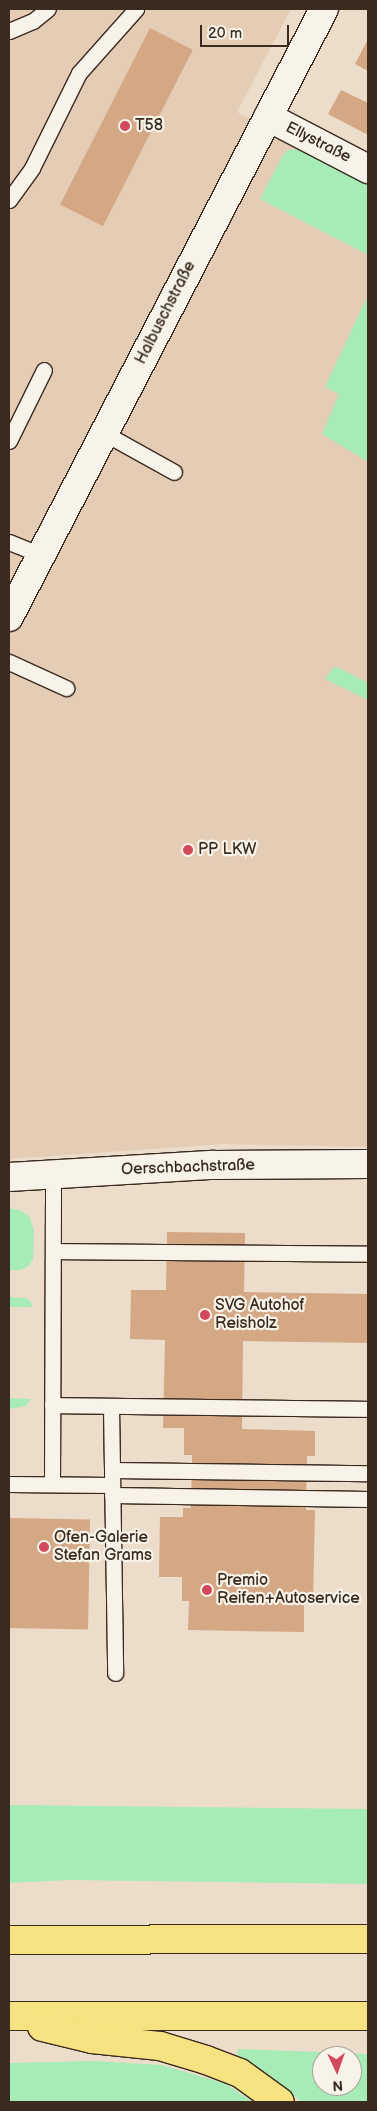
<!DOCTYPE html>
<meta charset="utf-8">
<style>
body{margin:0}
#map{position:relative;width:377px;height:2111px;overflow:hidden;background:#ecdcca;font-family:"Balsamiq Sans",sans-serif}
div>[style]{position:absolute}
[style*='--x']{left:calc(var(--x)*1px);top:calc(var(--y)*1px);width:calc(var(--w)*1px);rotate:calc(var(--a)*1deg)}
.built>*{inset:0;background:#e5ccb5}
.green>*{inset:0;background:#a7ecb7}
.building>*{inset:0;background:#d4a785;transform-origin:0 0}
.roads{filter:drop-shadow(1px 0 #3b2a1e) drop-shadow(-1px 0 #3b2a1e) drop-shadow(0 1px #3b2a1e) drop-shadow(0 -1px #3b2a1e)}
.service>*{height:15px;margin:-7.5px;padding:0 7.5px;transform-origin:7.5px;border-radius:7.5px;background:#f7f3e8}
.minor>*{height:28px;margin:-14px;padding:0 14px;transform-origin:14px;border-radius:14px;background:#f7f3e8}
.tertiary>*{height:28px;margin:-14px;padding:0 14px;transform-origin:14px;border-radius:14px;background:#f7f3e8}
.secondary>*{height:28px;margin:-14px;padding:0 14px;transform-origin:14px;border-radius:14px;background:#f7f3e8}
.motorway>*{height:28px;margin:-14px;padding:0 14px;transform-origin:14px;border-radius:14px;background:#f7e281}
.dots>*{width:14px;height:14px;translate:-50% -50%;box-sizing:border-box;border:2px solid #f7f3e8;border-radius:50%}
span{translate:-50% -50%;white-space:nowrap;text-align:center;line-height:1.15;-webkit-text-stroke:4.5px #f7f3e8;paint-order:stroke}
.poi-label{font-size:16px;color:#3b2a1e}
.left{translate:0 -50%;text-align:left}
.street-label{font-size:16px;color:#3b2a1e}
.frame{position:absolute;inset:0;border:10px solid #3b2a1e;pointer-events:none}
.north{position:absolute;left:312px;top:2046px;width:50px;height:50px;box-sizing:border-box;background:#f7f3e8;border:1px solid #aca397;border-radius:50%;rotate:177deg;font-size:14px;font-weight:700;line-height:20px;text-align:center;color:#3b2a1e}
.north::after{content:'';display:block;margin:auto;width:18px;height:22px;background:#d1495b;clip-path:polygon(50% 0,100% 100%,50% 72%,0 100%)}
.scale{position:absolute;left:200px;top:25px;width:89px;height:22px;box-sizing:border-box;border:2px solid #3b2a1e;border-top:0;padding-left:6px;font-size:15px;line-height:18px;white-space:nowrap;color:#3b2a1e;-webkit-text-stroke:4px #f7f3e8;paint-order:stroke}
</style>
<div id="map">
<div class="built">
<div style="clip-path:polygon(9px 9px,291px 9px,237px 112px,368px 180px,368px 1147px,224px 1144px,9px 1159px)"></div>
</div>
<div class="green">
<div style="clip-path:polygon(301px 149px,368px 184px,368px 255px,260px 199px,283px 155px,288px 150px)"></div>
<div style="clip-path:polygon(368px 295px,368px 462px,322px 434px,339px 394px,325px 387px)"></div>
<div style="clip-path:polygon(335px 666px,368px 683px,368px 700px,325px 679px)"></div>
<div style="clip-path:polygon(9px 1208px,19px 1210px,29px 1216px,34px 1230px,33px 1259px,29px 1266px,20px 1270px,9px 1270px)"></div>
<div style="clip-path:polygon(10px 1297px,26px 1298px,31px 1302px,32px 1307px,9px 1307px)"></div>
<div style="clip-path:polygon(9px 1398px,31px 1399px,26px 1406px,9px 1409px)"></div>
<div style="clip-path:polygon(9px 1805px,368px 1809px,368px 1884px,69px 1880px,9px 1883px)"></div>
<div style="clip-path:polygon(evenodd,238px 2049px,368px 2054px,368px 2102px,302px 2102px,274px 2079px,237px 2057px,238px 2049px,322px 2056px,352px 2056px,352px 2086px,322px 2086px,322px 2056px)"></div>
<div style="clip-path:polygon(93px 2061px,162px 2065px,226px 2084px,253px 2102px,9px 2102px,9px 2063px)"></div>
</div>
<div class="building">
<div style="left:150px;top:28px;width:48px;height:198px;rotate:27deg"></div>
<div style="clip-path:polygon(368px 39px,368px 71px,355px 64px)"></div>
<div style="clip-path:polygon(341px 90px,368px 103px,368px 135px,328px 114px)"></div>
<div style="clip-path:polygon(167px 1232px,245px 1233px,244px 1292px,368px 1294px,368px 1343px,243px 1341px,242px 1429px,315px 1431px,315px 1456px,307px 1456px,306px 1510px,315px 1510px,313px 1604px,304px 1604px,304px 1632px,188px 1630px,189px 1601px,182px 1601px,182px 1577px,159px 1577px,160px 1517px,183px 1517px,183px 1508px,191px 1508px,192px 1455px,184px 1455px,184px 1428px,163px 1428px,165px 1340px,130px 1339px,131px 1290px,166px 1290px)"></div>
<div style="left:9px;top:1518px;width:81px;height:110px;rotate:1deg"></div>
</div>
<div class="roads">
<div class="service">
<div style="--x:9;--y:31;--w:26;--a:-23"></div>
<div style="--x:33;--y:21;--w:19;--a:-39"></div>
<div style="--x:9;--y:200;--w:39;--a:-54"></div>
<div style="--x:32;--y:168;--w:106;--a:-63.7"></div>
<div style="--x:79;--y:73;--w:86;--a:-48.3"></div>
<div style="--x:104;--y:433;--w:80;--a:29.1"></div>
<div style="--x:9;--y:441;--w:79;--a:-63.8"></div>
<div style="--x:9;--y:542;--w:35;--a:22"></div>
<div style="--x:9;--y:662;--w:63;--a:24.5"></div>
<div style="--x:53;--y:1251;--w:315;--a:0.5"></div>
<div style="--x:52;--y:1405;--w:316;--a:0.7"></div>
<div style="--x:111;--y:1406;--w:267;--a:89.1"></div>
<div style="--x:112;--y:1470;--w:256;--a:0.7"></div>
<div style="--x:9;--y:1484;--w:103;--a:0.6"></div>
<div style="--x:52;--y:1484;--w:310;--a:-89.8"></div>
<div style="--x:112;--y:1495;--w:256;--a:0.9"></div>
</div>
<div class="minor">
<div style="--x:268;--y:117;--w:113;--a:27.5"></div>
</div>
<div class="tertiary">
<div style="--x:9;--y:617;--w:685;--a:-62.61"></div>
</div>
<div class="secondary">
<div style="--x:9;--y:1177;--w:205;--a:-3.4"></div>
<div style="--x:214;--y:1165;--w:154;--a:-0.4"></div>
</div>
<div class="motorway">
<div style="--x:9;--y:1940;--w:359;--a:-0.2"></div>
<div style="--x:9;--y:2016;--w:359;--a:0"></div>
<div style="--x:42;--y:2027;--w:51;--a:13.5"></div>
<div style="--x:92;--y:2039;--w:68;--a:5.9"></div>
<div style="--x:160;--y:2046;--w:48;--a:16.9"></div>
<div style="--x:206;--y:2060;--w:36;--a:21"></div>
<div style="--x:240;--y:2073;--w:49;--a:35.9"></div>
</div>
</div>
<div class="dots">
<div style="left:125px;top:126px;background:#d1495b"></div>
<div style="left:188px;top:850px;background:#d1495b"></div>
<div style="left:205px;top:1315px;background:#d1495b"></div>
<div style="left:44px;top:1547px;background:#d1495b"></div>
<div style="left:207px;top:1590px;background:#d1495b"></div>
</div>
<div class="poi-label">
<span class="left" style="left:135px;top:126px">T58</span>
<span class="left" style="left:198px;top:850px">PP LKW</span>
<span class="left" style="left:215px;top:1315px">SVG Autohof<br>Reisholz</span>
<span class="left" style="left:54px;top:1547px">Ofen-Galerie<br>Stefan Grams</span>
<span class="left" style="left:217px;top:1590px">Premio<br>Reifen+Autoservice</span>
</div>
<div class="street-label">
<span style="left:318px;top:143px;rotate:27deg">Ellystraße</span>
<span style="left:166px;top:313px;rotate:-63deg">Halbuschstraße</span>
<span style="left:188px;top:1168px;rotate:-2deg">Oerschbachstraße</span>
</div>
<div class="frame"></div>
<div class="north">N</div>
<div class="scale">20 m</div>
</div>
